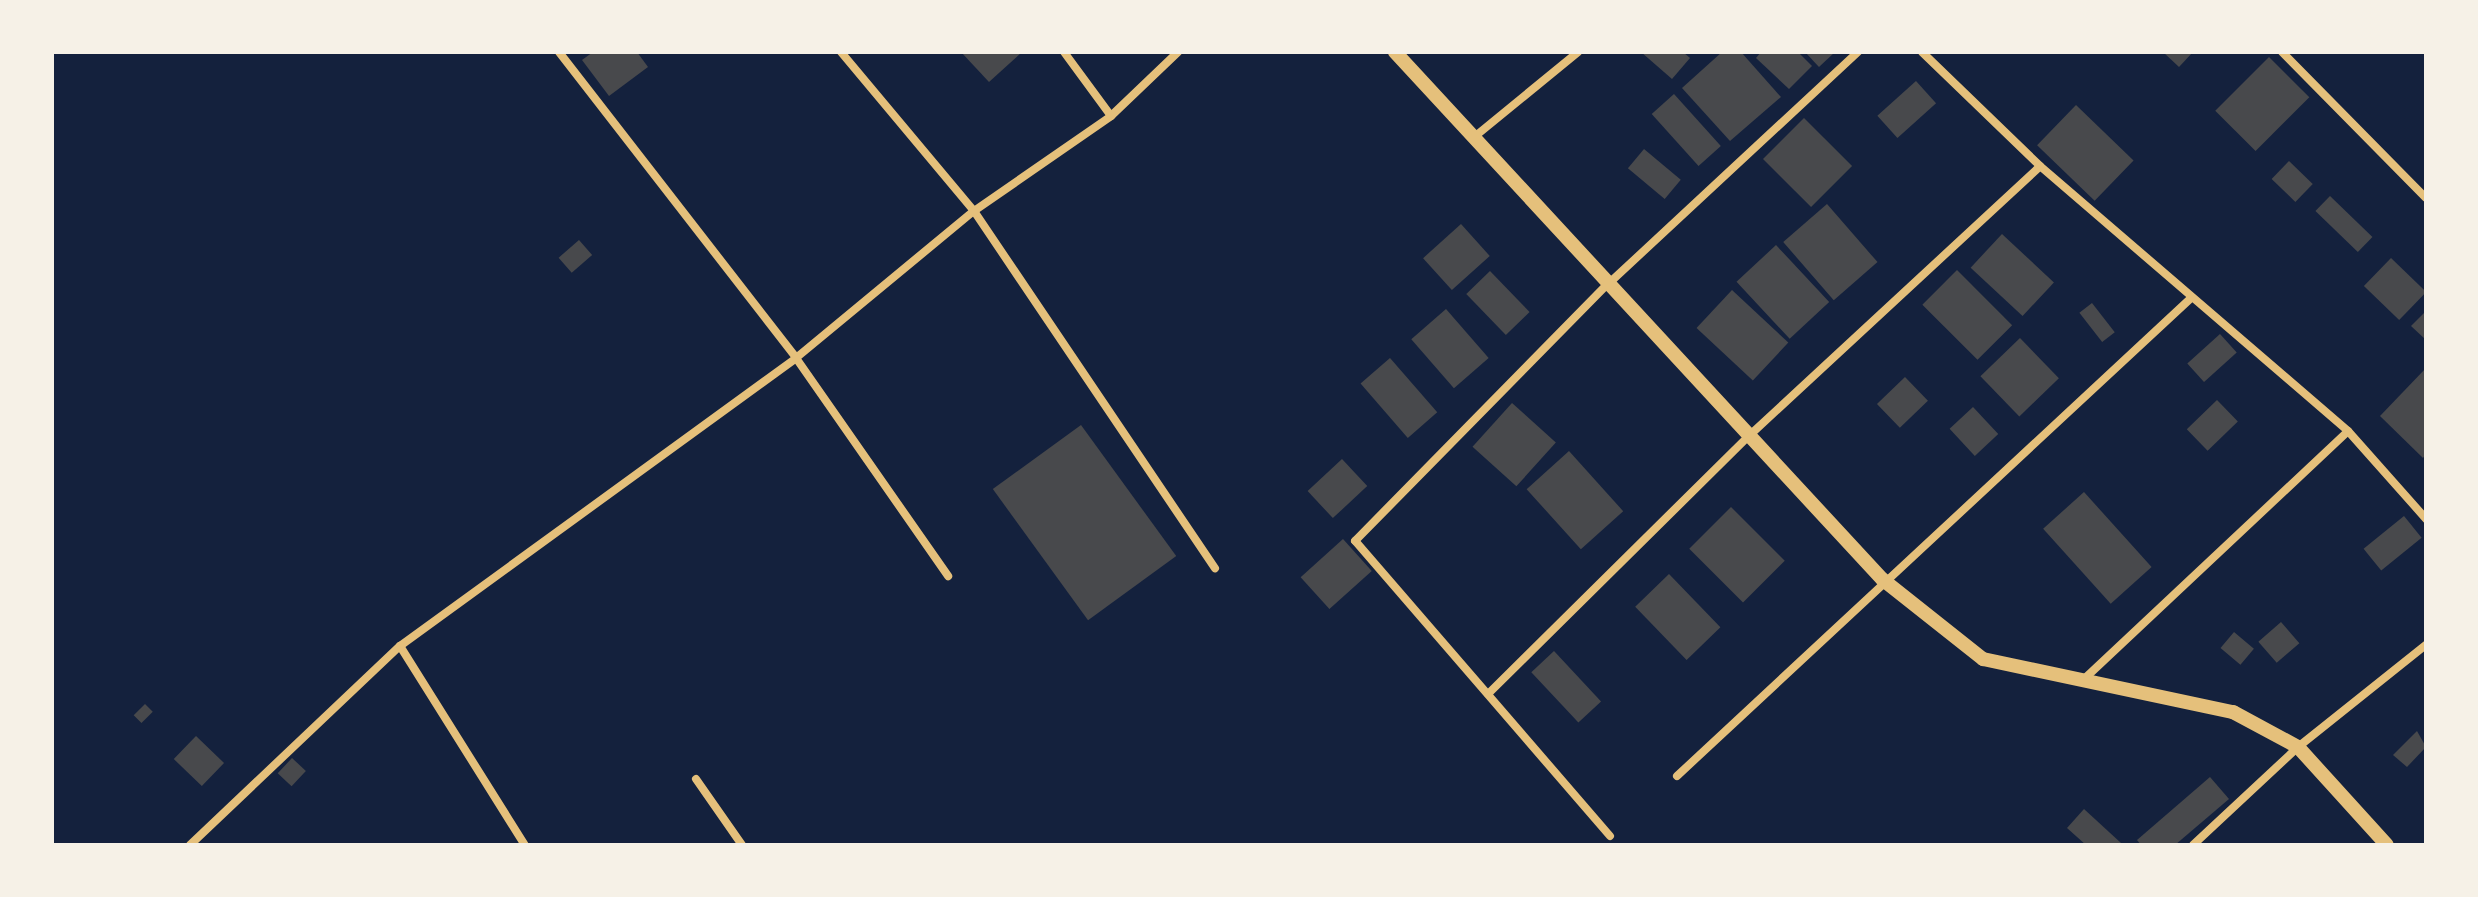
<!DOCTYPE html>
<style>
body{margin:0}
#map{position:relative;width:2478px;height:897px;overflow:hidden;background:#14213d;font-family:"Alegreya Sans",sans-serif}
div>[style]{position:absolute}
[style*='--x']{left:calc(var(--x)*1px);top:calc(var(--y)*1px);width:calc(var(--w)*1px);rotate:calc(var(--a)*1deg)}
.building>*{inset:0;background:#48494c;transform-origin:0 0}
.minor>*{height:8px;margin:-4px;padding:0 4px;transform-origin:4px;border-radius:4px;background:#e5c07b}
.tertiary>*{height:14px;margin:-7px;padding:0 7px;transform-origin:7px;border-radius:7px;background:#e5c07b}
span{translate:-50% -50%;white-space:nowrap;text-align:center;line-height:1.15;-webkit-text-stroke:6px #f6f1e7;paint-order:stroke}
.frame{position:absolute;inset:0;border:54px solid #f6f1e7;pointer-events:none}
</style>
<div id="map">
<div class="building">
<div style="clip-path:polygon(593px 52px,637px 52px,648px 67px,609px 96px,582px 60px)"></div>
<div style="clip-path:polygon(961px 52px,1022px 52px,989px 82px)"></div>
<div style="clip-path:polygon(1641px 52px,1683px 52px,1690px 58px,1672px 79px)"></div>
<div style="clip-path:polygon(1722px 52px,1741px 52px,1781px 97px,1730px 141px,1682px 88px)"></div>
<div style="clip-path:polygon(1761px 52px,1798px 52px,1812px 66px,1789px 89px,1756px 58px)"></div>
<div style="clip-path:polygon(1805px 52px,1835px 52px,1819px 67px)"></div>
<div style="clip-path:polygon(2163px 52px,2193px 52px,2179px 67px)"></div>
<div style="left:2269px;top:57px;width:57px;height:76px;rotate:45deg"></div>
<div style="left:1916px;top:81px;width:30px;height:52px;rotate:48deg"></div>
<div style="left:1674px;top:94px;width:70px;height:30px;rotate:48deg"></div>
<div style="left:2076px;top:105px;width:80px;height:56px;rotate:44deg"></div>
<div style="left:1804px;top:118px;width:68px;height:58px;rotate:45deg"></div>
<div style="left:1644px;top:149px;width:48px;height:25px;rotate:40deg"></div>
<div style="left:2289px;top:161px;width:33px;height:25px;rotate:44deg"></div>
<div style="left:2330px;top:196px;width:59px;height:21px;rotate:44deg"></div>
<div style="left:1827px;top:204px;width:77px;height:58px;rotate:49deg"></div>
<div style="left:1461px;top:224px;width:43px;height:51px;rotate:48deg"></div>
<div style="left:2002px;top:234px;width:71px;height:46px;rotate:43deg"></div>
<div style="left:579px;top:240px;width:20px;height:27px;rotate:49deg"></div>
<div style="left:1776px;top:245px;width:78px;height:54px;rotate:47deg"></div>
<div style="left:2391px;top:258px;width:49px;height:39px;rotate:44deg"></div>
<div style="left:1957px;top:270px;width:78px;height:49px;rotate:45deg"></div>
<div style="left:1490px;top:271px;width:57px;height:33px;rotate:46deg"></div>
<div style="left:1732px;top:290px;width:77px;height:52px;rotate:43deg"></div>
<div style="left:2092px;top:303px;width:37px;height:16px;rotate:52deg"></div>
<div style="left:1446px;top:309px;width:65px;height:46px;rotate:49deg"></div>
<div style="clip-path:polygon(2426px 311px,2426px 340px,2411px 326px)"></div>
<div style="left:2220px;top:334px;width:25px;height:44px;rotate:48deg"></div>
<div style="left:2020px;top:338px;width:56px;height:55px;rotate:46deg"></div>
<div style="left:1390px;top:358px;width:72px;height:39px;rotate:49deg"></div>
<div style="clip-path:polygon(2426px 368px,2426px 454px,2423px 458px,2380px 416px)"></div>
<div style="left:1905px;top:377px;width:33px;height:39px;rotate:46deg"></div>
<div style="left:2217px;top:400px;width:30px;height:42px;rotate:46deg"></div>
<div style="left:1512px;top:403px;width:59px;height:59px;rotate:42deg"></div>
<div style="left:1973px;top:407px;width:37px;height:32px;rotate:47deg"></div>
<div style="left:1081px;top:425px;width:162px;height:109px;rotate:54deg"></div>
<div style="left:1569px;top:451px;width:81px;height:57px;rotate:48deg"></div>
<div style="left:1342px;top:459px;width:37px;height:47px;rotate:47deg"></div>
<div style="left:2084px;top:492px;width:101px;height:55px;rotate:48deg"></div>
<div style="left:1731px;top:507px;width:76px;height:59px;rotate:45deg"></div>
<div style="left:2404px;top:516px;width:28px;height:52px;rotate:51deg"></div>
<div style="left:1343px;top:539px;width:43px;height:57px;rotate:48deg"></div>
<div style="left:1669px;top:574px;width:74px;height:47px;rotate:46deg"></div>
<div style="left:2281px;top:622px;width:28px;height:30px;rotate:49deg"></div>
<div style="left:2234px;top:632px;width:26px;height:21px;rotate:40deg"></div>
<div style="left:1554px;top:651px;width:69px;height:31px;rotate:47deg"></div>
<div style="left:145px;top:704px;width:11px;height:16px;rotate:45deg"></div>
<div style="clip-path:polygon(2417px 731px,2426px 747px,2407px 767px,2393px 755px)"></div>
<div style="left:196px;top:736px;width:39px;height:32px;rotate:44deg"></div>
<div style="left:292px;top:758px;width:19px;height:21px;rotate:43deg"></div>
<div style="clip-path:polygon(2210px 777px,2229px 799px,2175px 845px,2141px 845px,2137px 840px)"></div>
<div style="clip-path:polygon(2084px 809px,2121px 843px,2119px 845px,2086px 845px,2067px 828px)"></div>
</div>
<div class="minor">
<div style="--x:559;--y:52;--w:387;--a:52.2"></div>
<div style="--x:796;--y:358;--w:266;--a:55.1"></div>
<div style="--x:841;--y:52;--w:207;--a:50.1"></div>
<div style="--x:974;--y:211;--w:431;--a:56"></div>
<div style="--x:1064;--y:52;--w:79;--a:53.7"></div>
<div style="--x:1922;--y:52;--w:164;--a:44"></div>
<div style="--x:2040;--y:166;--w:406;--a:40.7"></div>
<div style="--x:2348;--y:431;--w:118;--a:48.4"></div>
<div style="--x:2282;--y:52;--w:205;--a:45.4"></div>
<div style="--x:1473;--y:138;--w:136;--a:-39.3"></div>
<div style="--x:400;--y:646;--w:235;--a:57.9"></div>
<div style="--x:2082;--y:681;--w:365;--a:-43.2"></div>
<div style="--x:1488;--y:694;--w:370;--a:-44.7"></div>
<div style="--x:1751;--y:434;--w:394;--a:-42.8"></div>
<div style="--x:1677;--y:776;--w:702;--a:-42.92"></div>
<div style="--x:696;--y:779;--w:80;--a:55.1"></div>
<div style="--x:1610;--y:836;--w:390;--a:-130.8"></div>
<div style="--x:1355;--y:541;--w:358;--a:-45.5"></div>
<div style="--x:1606;--y:286;--w:344;--a:-42.9"></div>
<div style="--x:190;--y:845;--w:289;--a:-43.5"></div>
<div style="--x:400;--y:646;--w:490;--a:-36"></div>
<div style="--x:796;--y:358;--w:231;--a:-39.6"></div>
<div style="--x:974;--y:211;--w:167;--a:-34.7"></div>
<div style="--x:1111;--y:116;--w:93;--a:-43.7"></div>
<div style="--x:2193;--y:845;--w:144;--a:-43"></div>
<div style="--x:2298;--y:747;--w:164;--a:-38.6"></div>
</div>
<div class="tertiary">
<div style="--x:1395;--y:52;--w:718;--a:47.26"></div>
<div style="--x:1882;--y:579;--w:129;--a:38.4"></div>
<div style="--x:1983;--y:659;--w:256;--a:12"></div>
<div style="--x:2233;--y:712;--w:74;--a:28.3"></div>
<div style="--x:2298;--y:747;--w:132;--a:47.8"></div>
</div>
<div class="frame"></div>
</div>
